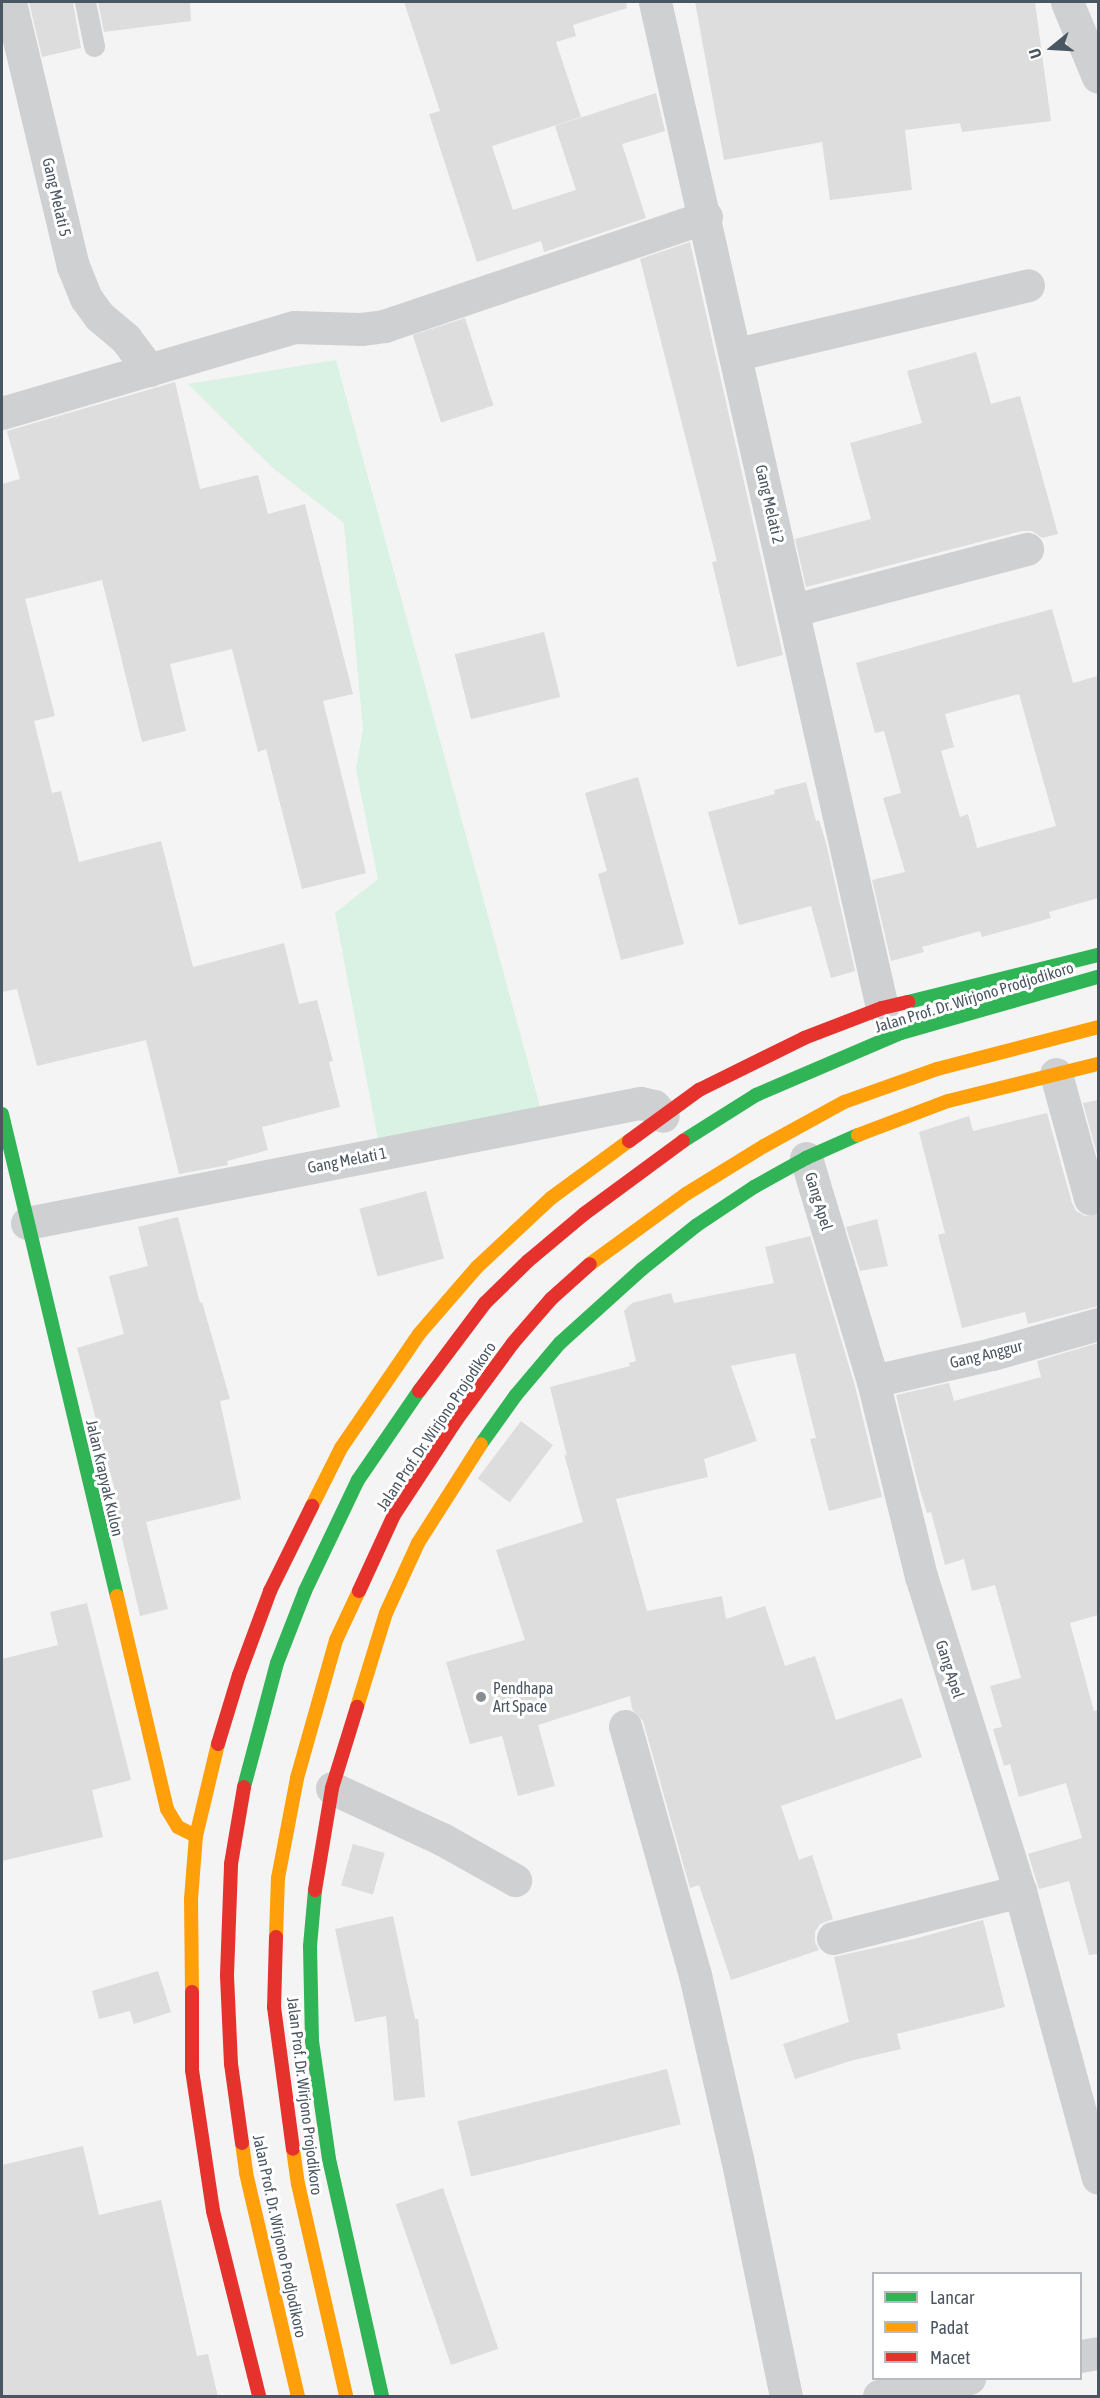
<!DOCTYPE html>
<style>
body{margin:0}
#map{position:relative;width:1100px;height:2398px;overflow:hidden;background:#f4f4f4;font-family:"Asap Condensed",sans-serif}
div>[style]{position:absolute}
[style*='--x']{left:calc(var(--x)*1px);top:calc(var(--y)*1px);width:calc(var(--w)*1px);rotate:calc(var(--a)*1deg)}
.green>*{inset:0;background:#d9f2e3}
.building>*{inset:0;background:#ddddde;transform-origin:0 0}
.lane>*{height:21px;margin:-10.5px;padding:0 10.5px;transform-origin:10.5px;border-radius:10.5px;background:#ced0d2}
.street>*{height:33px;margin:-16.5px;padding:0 16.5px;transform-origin:16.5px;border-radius:16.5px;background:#ced0d2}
.fast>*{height:14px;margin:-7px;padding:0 7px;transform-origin:7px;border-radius:7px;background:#30b455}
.slow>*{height:14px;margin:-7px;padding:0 7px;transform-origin:7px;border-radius:7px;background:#ff9f0a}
.jam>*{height:14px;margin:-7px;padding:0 7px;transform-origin:7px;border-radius:7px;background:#e5322d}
.dots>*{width:16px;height:16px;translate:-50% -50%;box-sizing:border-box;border:3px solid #fff;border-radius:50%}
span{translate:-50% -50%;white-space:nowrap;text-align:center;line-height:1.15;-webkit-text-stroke:6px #fff;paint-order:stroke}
.street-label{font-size:16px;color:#4a5661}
.poi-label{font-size:16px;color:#4a5661}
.left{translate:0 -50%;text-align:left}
.frame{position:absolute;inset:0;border:3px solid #4a5661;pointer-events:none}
.legend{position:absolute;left:872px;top:2272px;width:210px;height:108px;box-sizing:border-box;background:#fff;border:2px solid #b7bbc0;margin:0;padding:8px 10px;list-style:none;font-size:18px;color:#4a5661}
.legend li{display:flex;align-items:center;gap:12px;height:30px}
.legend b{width:30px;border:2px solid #b7bbc0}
.north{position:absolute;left:1022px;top:18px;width:60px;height:60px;-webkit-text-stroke:4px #fff;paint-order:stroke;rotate:252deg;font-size:16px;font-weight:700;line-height:24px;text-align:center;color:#4a5661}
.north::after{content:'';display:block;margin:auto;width:21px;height:27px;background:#4a5661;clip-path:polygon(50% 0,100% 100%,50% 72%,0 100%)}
</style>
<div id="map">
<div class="green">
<div style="clip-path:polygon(336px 360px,544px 1121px,380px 1150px,335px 913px,378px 879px,356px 769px,363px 729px,344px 523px,273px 468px,188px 384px)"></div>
</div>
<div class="building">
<div style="clip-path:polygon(29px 2px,73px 2px,81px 48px,42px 57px)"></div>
<div style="clip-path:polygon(98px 2px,190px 2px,191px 21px,104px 32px)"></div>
<div style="clip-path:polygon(404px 2px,626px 2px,627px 8px,573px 25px,576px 36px,556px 42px,581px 117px,492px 146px,513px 210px,576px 190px,555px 126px,656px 93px,665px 131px,622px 144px,646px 218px,544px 252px,541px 241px,477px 262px,429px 114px,440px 111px)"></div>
<div style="clip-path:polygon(695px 2px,1035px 2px,1051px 121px,962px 132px,960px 123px,905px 130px,912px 190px,830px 200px,822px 142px,724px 160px)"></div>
<div style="clip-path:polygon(690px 242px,783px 655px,737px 667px,712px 562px,717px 561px,640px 259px)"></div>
<div style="left:465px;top:318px;width:92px;height:55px;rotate:72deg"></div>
<div style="clip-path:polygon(976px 352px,991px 404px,1020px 396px,1058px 534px,1042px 538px,1032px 531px,1022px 531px,806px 587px,795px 539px,871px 519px,850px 443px,922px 423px,907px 371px)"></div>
<div style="clip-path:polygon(175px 382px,200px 489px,258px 475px,268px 514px,305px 504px,353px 694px,323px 701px,366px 873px,302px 889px,266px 749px,258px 752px,232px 649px,170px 664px,186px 731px,142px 742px,102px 580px,25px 599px,55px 716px,34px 721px,52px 793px,61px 791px,79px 862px,161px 841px,193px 967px,284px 943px,299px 1004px,317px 1000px,333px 1061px,329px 1062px,340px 1107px,262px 1127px,268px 1150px,227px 1161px,228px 1165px,179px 1174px,146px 1040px,37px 1066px,17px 989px,2px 992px,2px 484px,20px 479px,7px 431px)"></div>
<div style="clip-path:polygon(evenodd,1052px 609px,1073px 683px,1098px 676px,1098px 898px,1049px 912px,1051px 918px,982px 937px,980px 931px,922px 947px,924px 952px,891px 961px,872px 880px,905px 872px,883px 798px,901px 793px,884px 731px,875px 733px,856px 663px,1052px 609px,1019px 694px,1056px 826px,977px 848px,968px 814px,960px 817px,941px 751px,954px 747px,945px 714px,1019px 694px)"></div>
<div style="left:544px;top:632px;width:67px;height:92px;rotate:76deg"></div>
<div style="clip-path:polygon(638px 777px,684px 944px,621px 960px,598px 874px,607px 871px,585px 793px)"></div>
<div style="clip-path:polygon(806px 782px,816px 821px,819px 820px,826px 843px,855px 971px,831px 978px,811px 906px,739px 925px,708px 812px,775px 794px,774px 790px)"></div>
<div style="clip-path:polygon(1098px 1100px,1098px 1158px,1083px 1103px)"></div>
<div style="clip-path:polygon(1047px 1113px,1072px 1203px,1076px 1211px,1085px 1216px,1098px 1214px,1098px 1306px,1028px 1324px,1025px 1312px,962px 1328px,938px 1235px,945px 1233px,919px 1132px,969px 1116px,973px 1131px)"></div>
<div style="left:426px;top:1191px;width:70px;height:69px;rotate:75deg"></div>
<div style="clip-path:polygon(178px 1217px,200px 1303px,202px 1302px,230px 1399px,220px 1401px,241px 1499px,146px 1522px,168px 1609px,140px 1616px,113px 1499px,117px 1498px,77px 1348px,124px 1334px,109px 1276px,148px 1266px,138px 1227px)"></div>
<div style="clip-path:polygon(877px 1219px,888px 1266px,860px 1271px,846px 1227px)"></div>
<div style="clip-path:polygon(810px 1236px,855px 1386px,882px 1497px,829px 1511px,810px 1439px,816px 1438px,795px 1353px,731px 1366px,757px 1441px,704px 1459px,708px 1477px,616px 1499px,647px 1611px,722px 1596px,726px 1619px,765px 1606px,785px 1666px,815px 1656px,836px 1720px,902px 1698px,922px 1757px,781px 1806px,799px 1860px,812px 1855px,833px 1919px,820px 1924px,815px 1932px,815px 1942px,819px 1950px,731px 1980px,699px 1885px,690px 1888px,643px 1721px,632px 1709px,630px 1696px,538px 1725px,555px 1786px,518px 1796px,502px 1736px,470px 1744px,446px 1662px,525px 1640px,496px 1550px,583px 1522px,564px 1454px,567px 1456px,550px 1387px,630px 1366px,629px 1363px,636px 1361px,624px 1311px,632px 1303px,671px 1293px,674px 1303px,774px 1283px,765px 1247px)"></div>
<div style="clip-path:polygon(1098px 1343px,1098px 1615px,1070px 1623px,1094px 1711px,1098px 1710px,1098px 1954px,1089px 1955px,1069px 1881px,1039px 1889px,1028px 1854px,1082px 1838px,1066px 1783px,1019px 1797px,1010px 1764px,1004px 1766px,993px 1729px,1002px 1727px,990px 1686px,1021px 1678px,995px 1585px,972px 1591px,964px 1559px,945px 1565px,931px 1512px,927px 1513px,919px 1487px,896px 1395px,949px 1383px,954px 1401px,1041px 1377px,1037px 1361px)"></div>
<div style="left:521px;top:1421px;width:40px;height:72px;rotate:37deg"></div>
<div style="clip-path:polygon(87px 1603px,131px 1780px,92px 1790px,103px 1837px,2px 1861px,2px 1659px,58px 1645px,50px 1612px)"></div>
<div style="left:353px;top:1844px;width:33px;height:43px;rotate:16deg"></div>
<div style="clip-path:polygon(393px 1916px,415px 2019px,418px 2019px,425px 2097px,394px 2101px,386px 2016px,355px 2022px,335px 1929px)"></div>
<div style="clip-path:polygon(983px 1920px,1005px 2007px,897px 2034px,901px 2049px,850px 2061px,795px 2079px,783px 2044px,849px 2022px,834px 1957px,914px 1939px)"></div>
<div style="clip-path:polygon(158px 1971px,171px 2012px,134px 2024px,130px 2011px,99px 2019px,92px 1991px)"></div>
<div style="left:667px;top:2069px;width:57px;height:216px;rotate:76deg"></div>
<div style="clip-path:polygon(83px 2146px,99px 2215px,161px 2200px,197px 2356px,208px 2354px,218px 2397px,2px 2397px,2px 2165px)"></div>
<div style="left:443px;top:2188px;width:170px;height:50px;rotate:71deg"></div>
</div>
<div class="lane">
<div style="--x:85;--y:2;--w:45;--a:78.4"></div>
</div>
<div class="street">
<div style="--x:10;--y:2;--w:271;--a:76.6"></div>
<div style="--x:73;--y:266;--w:35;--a:68"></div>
<div style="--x:86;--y:298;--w:22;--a:54"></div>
<div style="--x:99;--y:316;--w:35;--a:40"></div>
<div style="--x:126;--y:339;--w:39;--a:53"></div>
<div style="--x:655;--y:2;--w:1031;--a:77.28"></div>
<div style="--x:1067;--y:2;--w:81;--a:67.5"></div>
<div style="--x:737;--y:354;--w:299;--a:-13.3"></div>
<div style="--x:2;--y:413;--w:304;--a:-16.4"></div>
<div style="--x:294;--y:327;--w:67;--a:1.7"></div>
<div style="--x:361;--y:329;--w:23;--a:-7"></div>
<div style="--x:384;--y:326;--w:340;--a:-18.7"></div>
<div style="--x:794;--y:610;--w:241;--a:-14.7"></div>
<div style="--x:1056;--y:1074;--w:129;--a:74.7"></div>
<div style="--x:806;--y:1158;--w:233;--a:73.3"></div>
<div style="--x:873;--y:1381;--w:201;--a:76.2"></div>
<div style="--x:921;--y:1576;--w:330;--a:72.6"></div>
<div style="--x:1020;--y:1891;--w:297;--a:74.8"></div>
<div style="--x:27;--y:1223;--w:625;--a:-11.08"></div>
<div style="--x:640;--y:1103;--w:14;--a:12"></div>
<div style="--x:654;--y:1106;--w:13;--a:48"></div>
<div style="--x:873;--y:1381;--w:122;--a:-12.8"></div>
<div style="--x:992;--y:1354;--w:110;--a:-15.8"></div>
<div style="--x:625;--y:1726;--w:259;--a:74.3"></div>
<div style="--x:695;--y:1975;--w:188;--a:77.1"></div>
<div style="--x:737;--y:2158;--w:243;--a:78.4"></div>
<div style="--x:332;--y:1788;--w:121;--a:24.9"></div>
<div style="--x:442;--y:1839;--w:84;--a:29.3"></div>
<div style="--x:833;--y:1938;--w:193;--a:-14.1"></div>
<div style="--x:1080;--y:2356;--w:18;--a:-9"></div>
<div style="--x:879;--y:2396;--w:92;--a:-11.3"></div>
</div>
<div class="fast">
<div style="--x:908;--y:1002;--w:196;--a:-13.9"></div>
<div style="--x:2;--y:1114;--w:496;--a:76.6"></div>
<div style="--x:683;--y:1141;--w:86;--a:-32.2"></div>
<div style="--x:756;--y:1095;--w:158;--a:-23.2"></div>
<div style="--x:901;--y:1033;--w:205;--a:-15.9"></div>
<div style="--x:481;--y:1444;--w:60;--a:-54.5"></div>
<div style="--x:516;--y:1395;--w:68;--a:-49.8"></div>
<div style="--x:560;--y:1343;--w:110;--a:-42.1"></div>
<div style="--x:642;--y:1269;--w:70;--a:-38.7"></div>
<div style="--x:697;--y:1225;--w:69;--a:-33.7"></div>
<div style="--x:754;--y:1187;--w:60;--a:-29.1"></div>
<div style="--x:806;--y:1158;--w:57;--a:-23.9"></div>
<div style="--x:244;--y:1787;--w:128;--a:-75.1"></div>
<div style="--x:277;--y:1663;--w:77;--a:-68.7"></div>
<div style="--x:305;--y:1591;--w:123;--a:-64.5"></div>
<div style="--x:358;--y:1480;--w:108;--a:-55.6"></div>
<div style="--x:315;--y:1890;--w:56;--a:95.1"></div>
<div style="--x:310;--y:1946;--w:95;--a:88.8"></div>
<div style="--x:312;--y:2041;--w:119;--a:81.8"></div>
<div style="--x:329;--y:2159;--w:243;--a:77.4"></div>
</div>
<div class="slow">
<div style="--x:858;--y:1135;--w:96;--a:-20.7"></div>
<div style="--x:948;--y:1101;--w:154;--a:-13.9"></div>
<div style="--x:590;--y:1264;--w:119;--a:-36.1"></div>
<div style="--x:686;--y:1194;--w:92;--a:-31.6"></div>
<div style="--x:764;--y:1146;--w:91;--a:-28.8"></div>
<div style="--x:844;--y:1102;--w:99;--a:-19.5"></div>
<div style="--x:937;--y:1069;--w:166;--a:-14.6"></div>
<div style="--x:312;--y:1506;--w:65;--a:-63.4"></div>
<div style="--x:341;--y:1448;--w:138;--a:-55.6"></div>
<div style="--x:419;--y:1334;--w:89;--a:-49.1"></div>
<div style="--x:477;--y:1267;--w:101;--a:-43"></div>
<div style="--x:551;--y:1198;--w:97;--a:-36.2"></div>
<div style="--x:117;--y:1596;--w:219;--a:76.8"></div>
<div style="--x:167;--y:1809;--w:21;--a:59"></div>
<div style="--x:178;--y:1827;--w:20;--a:27"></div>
<div style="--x:357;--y:1707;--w:98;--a:-72.9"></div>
<div style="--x:386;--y:1613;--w:77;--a:-65.4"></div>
<div style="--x:418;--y:1543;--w:117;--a:-57.5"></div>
<div style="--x:276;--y:1937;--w:59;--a:-88.1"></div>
<div style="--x:278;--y:1878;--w:102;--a:-79.2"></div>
<div style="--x:297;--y:1778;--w:143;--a:-74.2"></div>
<div style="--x:336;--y:1640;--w:54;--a:-64.9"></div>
<div style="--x:192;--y:1992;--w:93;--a:-90.6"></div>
<div style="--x:191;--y:1899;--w:63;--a:-85.5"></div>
<div style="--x:196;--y:1836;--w:95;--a:-76.6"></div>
<div style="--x:242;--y:2143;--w:30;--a:82"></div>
<div style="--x:246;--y:2173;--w:229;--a:76.9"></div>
<div style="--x:293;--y:2149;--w:35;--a:82"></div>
<div style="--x:298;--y:2184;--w:217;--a:77.2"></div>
</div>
<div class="jam">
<div style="--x:629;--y:1141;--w:87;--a:-36.1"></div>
<div style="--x:699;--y:1090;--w:117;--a:-26.3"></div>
<div style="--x:804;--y:1038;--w:84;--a:-21"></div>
<div style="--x:882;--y:1008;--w:27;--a:-13"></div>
<div style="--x:419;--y:1391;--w:110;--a:-53.1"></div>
<div style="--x:485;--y:1303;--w:60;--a:-44.3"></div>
<div style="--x:528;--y:1261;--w:73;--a:-40"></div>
<div style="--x:584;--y:1214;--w:123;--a:-36.4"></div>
<div style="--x:359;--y:1591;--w:84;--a:-65.3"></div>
<div style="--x:394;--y:1515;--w:115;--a:-56.7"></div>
<div style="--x:457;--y:1419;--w:94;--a:-53.6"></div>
<div style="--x:513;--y:1343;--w:58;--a:-49.2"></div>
<div style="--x:551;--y:1299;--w:52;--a:-41.9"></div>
<div style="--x:218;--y:1744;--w:72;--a:-73.1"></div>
<div style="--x:239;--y:1675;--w:90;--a:-69.7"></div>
<div style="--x:270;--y:1591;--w:95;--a:-63.7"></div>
<div style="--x:315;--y:1890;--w:103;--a:-80.5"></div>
<div style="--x:332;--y:1788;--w:85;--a:-72.8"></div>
<div style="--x:276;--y:1937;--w:70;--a:91.6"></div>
<div style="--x:274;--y:2007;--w:143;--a:82.4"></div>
<div style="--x:192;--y:1992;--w:78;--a:90"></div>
<div style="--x:192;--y:2070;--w:143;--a:81.5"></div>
<div style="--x:213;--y:2211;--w:191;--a:76"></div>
<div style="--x:242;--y:2143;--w:80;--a:-97.9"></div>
<div style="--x:231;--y:2064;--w:89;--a:-92.6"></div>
<div style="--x:227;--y:1975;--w:111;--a:-87.9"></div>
<div style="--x:231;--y:1864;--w:78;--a:-80.4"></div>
</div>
<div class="dots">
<div style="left:481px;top:1697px;background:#868d94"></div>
</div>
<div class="street-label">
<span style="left:57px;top:197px;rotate:77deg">Gang Melati 5</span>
<span style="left:770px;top:504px;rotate:77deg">Gang Melati 2</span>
<span style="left:974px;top:997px;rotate:-17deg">Jalan Prof. Dr. Wirjono Prodjodikoro</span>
<span style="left:347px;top:1160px;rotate:-11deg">Gang Melati 1</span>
<span style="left:819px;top:1201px;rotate:73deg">Gang Apel</span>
<span style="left:986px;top:1354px;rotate:-14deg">Gang Anggur</span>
<span style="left:436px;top:1426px;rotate:-56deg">Jalan Prof. Dr. Wirjono Projodikoro</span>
<span style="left:105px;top:1478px;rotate:77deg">Jalan Krapyak Kulon</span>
<span style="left:950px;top:1669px;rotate:72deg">Gang Apel</span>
<span style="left:305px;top:2096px;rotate:83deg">Jalan Prof. Dr. Wirjono Projodikoro</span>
<span style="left:280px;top:2236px;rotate:78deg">Jalan Prof. Dr. Wirjono Prodjodikoro</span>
</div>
<div class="poi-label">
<span class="left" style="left:493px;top:1697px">Pendhapa<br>Art Space</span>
</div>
<div class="frame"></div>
<ul class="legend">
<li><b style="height:8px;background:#30b455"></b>Lancar</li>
<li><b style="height:8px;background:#ff9f0a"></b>Padat</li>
<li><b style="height:8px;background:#e5322d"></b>Macet</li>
</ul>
<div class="north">U</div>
</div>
